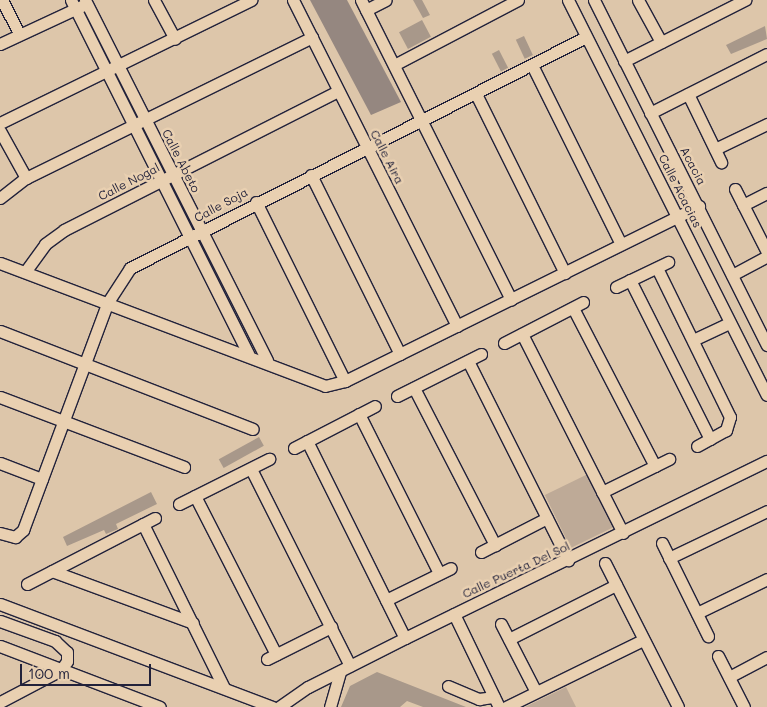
<!DOCTYPE html>
<style>
body{margin:0}
#map{position:relative;width:767px;height:707px;overflow:hidden;background:#ddc6aa;font-family:Mali,sans-serif}
div>[style]{position:absolute}
[style*='--x']{left:calc(var(--x)*1px);top:calc(var(--y)*1px);width:calc(var(--w)*1px);rotate:calc(var(--a)*1deg)}
.green>*{inset:0;background:#beaa97;transform-origin:0 0}
.water>*{inset:0;background:#958780}
.building>*{inset:0;background:#a8988a;transform-origin:0 0}
.roads{filter:drop-shadow(1px 0 #22223b) drop-shadow(-1px 0 #22223b) drop-shadow(0 1px #22223b) drop-shadow(0 -1px #22223b)}
.minor>*{height:11px;margin:-5.5px;padding:0 5.5px;transform-origin:5.5px;border-radius:5.5px;background:#e9d0b1}
span{translate:-50% -50%;white-space:nowrap;text-align:center;line-height:1.15;-webkit-text-stroke:5px #e9d0b1;paint-order:stroke}
.street-label{font-size:12px;color:#22223b}
.scale{position:absolute;left:20px;top:664px;width:131px;height:22px;box-sizing:border-box;border:2px solid #22223b;border-top:0;padding-left:6px;font-size:15px;line-height:18px;white-space:nowrap;color:#22223b;-webkit-text-stroke:4px #e9d0b1;paint-order:stroke}
</style>
<div id="map">
<div class="green">
<div style="left:588px;top:474px;width:59px;height:48px;rotate:64deg"></div>
<div style="clip-path:polygon(566px 687px,576px 707px,525px 707px)"></div>
</div>
<div class="water">
<div style="clip-path:polygon(310px 0,347px 0,401px 102px,371px 115px)"></div>
</div>
<div class="building">
<div style="clip-path:polygon(413px 0,422px 0,430px 15px,423px 18px)"></div>
<div style="left:422px;top:20px;width:19px;height:26px;rotate:62deg"></div>
<div style="clip-path:polygon(765px 26px,767px 39px,731px 54px,726px 45px)"></div>
<div style="left:524px;top:36px;width:21px;height:9px;rotate:65deg"></div>
<div style="left:499px;top:50px;width:20px;height:8px;rotate:63deg"></div>
<div style="left:259px;top:437px;width:10px;height:46px;rotate:61deg"></div>
<div style="clip-path:polygon(151px 492px,157px 504px,116px 524px,118px 529px,106px 534px,104px 530px,67px 546px,63px 537px)"></div>
<div style="clip-path:polygon(377px 672px,466px 707px,423px 707px,407px 701px,400px 707px,341px 707px,350px 686px)"></div>
</div>
<div class="roads">
<div class="minor">
<div style="--x:2;--y:0;--w:38;--a:63"></div>
<div style="--x:71;--y:0;--w:396;--a:63.4"></div>
<div style="--x:85;--y:0;--w:404;--a:63.2"></div>
<div style="--x:154;--y:0;--w:44;--a:61.7"></div>
<div style="--x:293;--y:0;--w:365;--a:63.3"></div>
<div style="--x:361;--y:0;--w:335;--a:63.4"></div>
<div style="--x:568;--y:0;--w:442;--a:63.3"></div>
<div style="--x:594;--y:0;--w:386;--a:63.4"></div>
<div style="--x:638;--y:0;--w:48;--a:61.3"></div>
<div style="--x:366;--y:10;--w:22;--a:-27"></div>
<div style="--x:0;--y:44;--w:90;--a:-24.9"></div>
<div style="--x:624;--y:61;--w:136;--a:-26.8"></div>
<div style="--x:394;--y:65;--w:140;--a:-27.7"></div>
<div style="--x:532;--y:65;--w:200;--a:63.6"></div>
<div style="--x:476;--y:94;--w:200;--a:63.6"></div>
<div style="--x:688;--y:94;--w:76;--a:64.1"></div>
<div style="--x:650;--y:113;--w:131;--a:-26.8"></div>
<div style="--x:0;--y:123;--w:280;--a:-26.1"></div>
<div style="--x:0;--y:131;--w:54;--a:61"></div>
<div style="--x:715;--y:149;--w:58;--a:-25.7"></div>
<div style="--x:311;--y:175;--w:200;--a:63.6"></div>
<div style="--x:735;--y:189;--w:71;--a:63.1"></div>
<div style="--x:0;--y:198;--w:33;--a:-38"></div>
<div style="--x:26;--y:178;--w:319;--a:-26.2"></div>
<div style="--x:256;--y:202;--w:200;--a:63.6"></div>
<div style="--x:743;--y:205;--w:27;--a:-27"></div>
<div style="--x:0;--y:263;--w:347;--a:20.7"></div>
<div style="--x:325;--y:386;--w:21;--a:-14"></div>
<div style="--x:345;--y:381;--w:395;--a:-26.3"></div>
<div style="--x:657;--y:268;--w:166;--a:63.9"></div>
<div style="--x:730;--y:417;--w:14;--a:107"></div>
<div style="--x:726;--y:430;--w:33;--a:151"></div>
<div style="--x:25;--y:272;--w:34;--a:-54"></div>
<div style="--x:45;--y:244;--w:24;--a:-36"></div>
<div style="--x:64;--y:230;--w:307;--a:-26.9"></div>
<div style="--x:732;--y:275;--w:40;--a:-28"></div>
<div style="--x:630;--y:280;--w:178;--a:63.3"></div>
<div style="--x:616;--y:287;--w:58;--a:-25.7"></div>
<div style="--x:573;--y:308;--w:178;--a:62.6"></div>
<div style="--x:0;--y:331;--w:271;--a:21.2"></div>
<div style="--x:522;--y:334;--w:223;--a:63.1"></div>
<div style="--x:693;--y:340;--w:40;--a:-25"></div>
<div style="--x:504;--y:343;--w:89;--a:-27.4"></div>
<div style="--x:468;--y:361;--w:223;--a:63.3"></div>
<div style="--x:414;--y:388;--w:177;--a:62.7"></div>
<div style="--x:397;--y:396;--w:94;--a:-26.6"></div>
<div style="--x:0;--y:397;--w:197;--a:20.8"></div>
<div style="--x:359;--y:414;--w:178;--a:63.3"></div>
<div style="--x:307;--y:441;--w:220;--a:63.6"></div>
<div style="--x:294;--y:448;--w:91;--a:-27.4"></div>
<div style="--x:0;--y:463;--w:45;--a:20.9"></div>
<div style="--x:251;--y:469;--w:220;--a:63.3"></div>
<div style="--x:602;--y:492;--w:75;--a:-26.2"></div>
<div style="--x:195;--y:496;--w:178;--a:62.9"></div>
<div style="--x:179;--y:504;--w:101;--a:-26.6"></div>
<div style="--x:143;--y:524;--w:183;--a:63.7"></div>
<div style="--x:0;--y:533;--w:16;--a:15"></div>
<div style="--x:15;--y:537;--w:11;--a:-41"></div>
<div style="--x:23;--y:530;--w:243;--a:-69.6"></div>
<div style="--x:108;--y:302;--w:40;--a:-57.1"></div>
<div style="--x:130;--y:268;--w:511;--a:-26.87"></div>
<div style="--x:662;--y:543;--w:104;--a:63.7"></div>
<div style="--x:481;--y:552;--w:74;--a:-27.3"></div>
<div style="--x:669;--y:558;--w:109;--a:-25.6"></div>
<div style="--x:605;--y:563;--w:161;--a:63.1"></div>
<div style="--x:52;--y:571;--w:150;--a:20.2"></div>
<div style="--x:27;--y:584;--w:144;--a:-27.3"></div>
<div style="--x:386;--y:600;--w:72;--a:-26.2"></div>
<div style="--x:0;--y:604;--w:291;--a:20.7"></div>
<div style="--x:697;--y:613;--w:78;--a:-25.9"></div>
<div style="--x:454;--y:614;--w:103;--a:64.2"></div>
<div style="--x:0;--y:621;--w:59;--a:20"></div>
<div style="--x:55;--y:641;--w:16;--a:43"></div>
<div style="--x:67;--y:652;--w:9;--a:90"></div>
<div style="--x:67;--y:661;--w:11;--a:124"></div>
<div style="--x:61;--y:670;--w:69;--a:152.3"></div>
<div style="--x:501;--y:624;--w:76;--a:62.8"></div>
<div style="--x:509;--y:639;--w:120;--a:-26.8"></div>
<div style="--x:0;--y:646;--w:171;--a:20.9"></div>
<div style="--x:718;--y:656;--w:57;--a:63"></div>
<div style="--x:267;--y:659;--w:72;--a:-26.6"></div>
<div style="--x:729;--y:677;--w:43;--a:-27.8"></div>
<div style="--x:448;--y:686;--w:34;--a:23"></div>
<div style="--x:479;--y:699;--w:15;--a:-8"></div>
<div style="--x:279;--y:707;--w:35;--a:-35"></div>
<div style="--x:308;--y:687;--w:109;--a:-26.8"></div>
<div style="--x:405;--y:638;--w:403;--a:-26.1"></div>
<div style="--x:330;--y:707;--w:37;--a:-74"></div>
<div style="--x:506;--y:707;--w:153;--a:-26.1"></div>
</div>
</div>
<div class="street-label">
<span style="left:387px;top:157px;rotate:63deg">Calle Aira</span>
<span style="left:181px;top:161px;rotate:63deg">Calle Abeto</span>
<span style="left:693px;top:166px;rotate:62deg">Acacia</span>
<span style="left:129px;top:182px;rotate:-27deg">Calle Nogal</span>
<span style="left:680px;top:191px;rotate:63deg">Calle Acacias</span>
<span style="left:221px;top:205px;rotate:-28deg">Calle Soja</span>
<span style="left:516px;top:570px;rotate:-25deg">Calle Puerta Del Sol</span>
</div>
<div class="scale">100 m</div>
</div>
